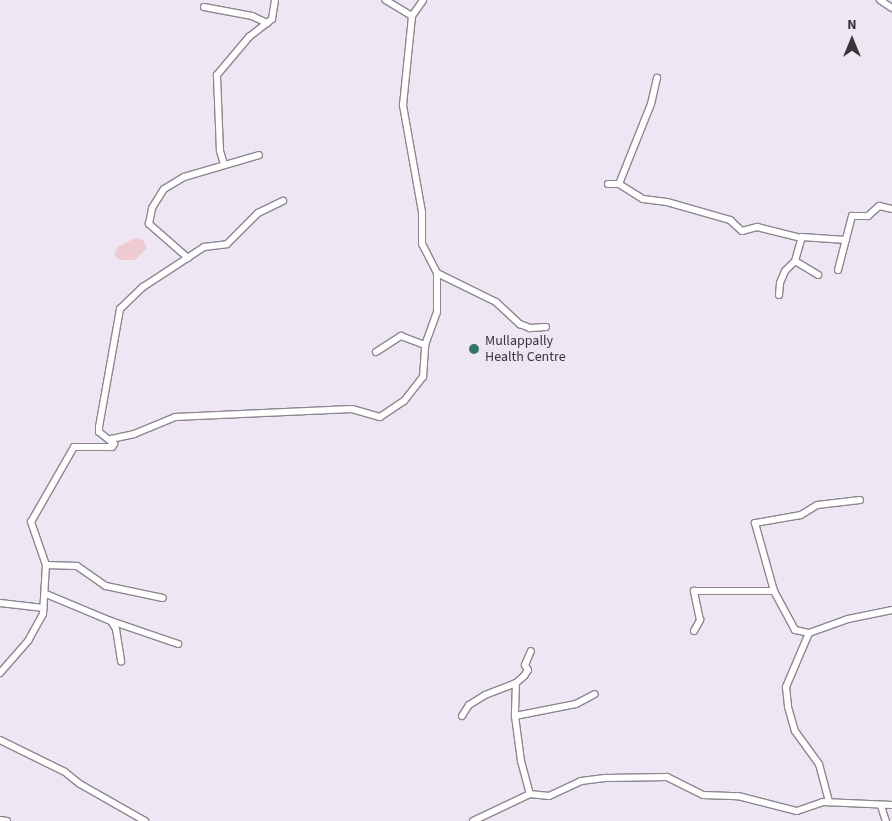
<!DOCTYPE html>
<style>
body{margin:0}
#map{position:relative;width:892px;height:821px;overflow:hidden;background:#eee6f2;font-family:"Source Sans 3",sans-serif}
div>[style]{position:absolute}
[style*='--x']{left:calc(var(--x)*1px);top:calc(var(--y)*1px);width:calc(var(--w)*1px);rotate:calc(var(--a)*1deg)}
.green>*{inset:0;background:#edcbd0}
.roads{filter:drop-shadow(1px 0 #8d8690) drop-shadow(-1px 0 #8d8690) drop-shadow(0 1px #8d8690) drop-shadow(0 -1px #8d8690)}
.minor>*{height:6px;margin:-3px;padding:0 3px;transform-origin:3px;border-radius:3px;background:#fff}
.dots>*{width:14px;height:14px;translate:-50% -50%;box-sizing:border-box;border:2px solid #eee6f2;border-radius:50%}
span{translate:-50% -50%;white-space:nowrap;text-align:center;line-height:1.15;-webkit-text-stroke:5px #eee6f2;paint-order:stroke}
.poi-label{font-size:14px;color:#39363b}
.left{translate:0 -50%;text-align:left}
.north{position:absolute;left:827px;top:15px;width:50px;height:50px;-webkit-text-stroke:4px #eee6f2;paint-order:stroke;rotate:0deg;font-size:14px;font-weight:700;line-height:20px;text-align:center;color:#39363b}
.north::after{content:'';display:block;margin:auto;width:18px;height:22px;background:#39363b;clip-path:polygon(50% 0,100% 100%,50% 72%,0 100%)}
</style>
<div id="map">
<div class="green">
<div style="clip-path:polygon(135px 238px,143px 240px,147px 248px,135px 260px,120px 260px,114px 255px,118px 247px)"></div>
</div>
<div class="roads">
<div class="minor">
<div style="--x:880;--y:0;--w:14;--a:34"></div>
<div style="--x:204;--y:7;--w:49;--a:10.6"></div>
<div style="--x:252;--y:16;--w:17;--a:25"></div>
<div style="--x:412;--y:16;--w:19;--a:-55"></div>
<div style="--x:224;--y:164;--w:14;--a:-107"></div>
<div style="--x:220;--y:151;--w:76;--a:-92.3"></div>
<div style="--x:217;--y:75;--w:50;--a:-49.9"></div>
<div style="--x:249;--y:37;--w:29;--a:-38"></div>
<div style="--x:272;--y:19;--w:19;--a:-81"></div>
<div style="--x:608;--y:184;--w:11;--a:0"></div>
<div style="--x:619;--y:184;--w:28;--a:32"></div>
<div style="--x:643;--y:199;--w:24;--a:7"></div>
<div style="--x:667;--y:202;--w:66;--a:15.9"></div>
<div style="--x:730;--y:220;--w:16;--a:43"></div>
<div style="--x:742;--y:231;--w:16;--a:-15"></div>
<div style="--x:757;--y:227;--w:45;--a:14"></div>
<div style="--x:619;--y:184;--w:86;--a:-68.2"></div>
<div style="--x:651;--y:104;--w:27;--a:-77"></div>
<div style="--x:188;--y:258;--w:52;--a:-138.9"></div>
<div style="--x:149;--y:224;--w:16;--a:-79"></div>
<div style="--x:152;--y:208;--w:22;--a:-58"></div>
<div style="--x:164;--y:189;--w:23;--a:-31"></div>
<div style="--x:184;--y:177;--w:78;--a:-16.3"></div>
<div style="--x:795;--y:261;--w:27;--a:31"></div>
<div style="--x:838;--y:270;--w:56;--a:-75.5"></div>
<div style="--x:852;--y:216;--w:16;--a:0"></div>
<div style="--x:868;--y:216;--w:15;--a:-42"></div>
<div style="--x:879;--y:206;--w:13;--a:13"></div>
<div style="--x:437;--y:273;--w:66;--a:26.2"></div>
<div style="--x:496;--y:302;--w:33;--a:43"></div>
<div style="--x:520;--y:324;--w:11;--a:22"></div>
<div style="--x:530;--y:328;--w:16;--a:-4"></div>
<div style="--x:779;--y:295;--w:12;--a:-85"></div>
<div style="--x:780;--y:283;--w:13;--a:-67"></div>
<div style="--x:785;--y:271;--w:14;--a:-45"></div>
<div style="--x:795;--y:261;--w:25;--a:-74"></div>
<div style="--x:802;--y:237;--w:44;--a:3.9"></div>
<div style="--x:376;--y:352;--w:30;--a:-33"></div>
<div style="--x:401;--y:336;--w:26;--a:21"></div>
<div style="--x:111;--y:439;--w:24;--a:-12"></div>
<div style="--x:134;--y:434;--w:44;--a:-22.5"></div>
<div style="--x:175;--y:417;--w:177;--a:-2.6"></div>
<div style="--x:352;--y:409;--w:29;--a:16"></div>
<div style="--x:380;--y:417;--w:29;--a:-34"></div>
<div style="--x:404;--y:401;--w:31;--a:-52"></div>
<div style="--x:423;--y:377;--w:32;--a:-86"></div>
<div style="--x:425;--y:345;--w:35;--a:-70"></div>
<div style="--x:437;--y:312;--w:39;--a:-90"></div>
<div style="--x:437;--y:273;--w:33;--a:-117"></div>
<div style="--x:422;--y:244;--w:32;--a:-90"></div>
<div style="--x:422;--y:212;--w:109;--a:-100.1"></div>
<div style="--x:403;--y:105;--w:89;--a:-84.2"></div>
<div style="--x:412;--y:16;--w:31;--a:-149"></div>
<div style="--x:860;--y:500;--w:43;--a:173.4"></div>
<div style="--x:817;--y:505;--w:19;--a:148"></div>
<div style="--x:801;--y:515;--w:47;--a:170.1"></div>
<div style="--x:755;--y:523;--w:71;--a:74.4"></div>
<div style="--x:774;--y:591;--w:44;--a:61.7"></div>
<div style="--x:795;--y:630;--w:14;--a:12"></div>
<div style="--x:809;--y:633;--w:41;--a:-19.7"></div>
<div style="--x:848;--y:619;--w:45;--a:-11.6"></div>
<div style="--x:46;--y:565;--w:31;--a:2"></div>
<div style="--x:77;--y:566;--w:35;--a:35"></div>
<div style="--x:106;--y:586;--w:58;--a:11.9"></div>
<div style="--x:46;--y:594;--w:70;--a:22.6"></div>
<div style="--x:111;--y:621;--w:9;--a:58"></div>
<div style="--x:116;--y:629;--w:33;--a:81"></div>
<div style="--x:0;--y:603;--w:44;--a:6.5"></div>
<div style="--x:111;--y:621;--w:71;--a:18.9"></div>
<div style="--x:694;--y:631;--w:13;--a:-61"></div>
<div style="--x:700;--y:620;--w:30;--a:-102"></div>
<div style="--x:694;--y:591;--w:80;--a:0"></div>
<div style="--x:809;--y:633;--w:59;--a:113.1"></div>
<div style="--x:786;--y:687;--w:20;--a:84"></div>
<div style="--x:788;--y:707;--w:25;--a:74"></div>
<div style="--x:795;--y:731;--w:41;--a:54"></div>
<div style="--x:819;--y:764;--w:39;--a:75"></div>
<div style="--x:0;--y:673;--w:43;--a:-48.8"></div>
<div style="--x:28;--y:641;--w:31;--a:-61"></div>
<div style="--x:43;--y:614;--w:49;--a:-86.5"></div>
<div style="--x:46;--y:565;--w:46;--a:-109.2"></div>
<div style="--x:31;--y:522;--w:86;--a:-60.2"></div>
<div style="--x:74;--y:447;--w:38;--a:0"></div>
<div style="--x:112;--y:447;--w:4;--a:-56"></div>
<div style="--x:114;--y:444;--w:19;--a:-141"></div>
<div style="--x:99;--y:432;--w:5;--a:-90"></div>
<div style="--x:99;--y:427;--w:120;--a:-79.9"></div>
<div style="--x:120;--y:309;--w:32;--a:-44"></div>
<div style="--x:143;--y:287;--w:73;--a:-33.3"></div>
<div style="--x:204;--y:247;--w:23;--a:-7"></div>
<div style="--x:227;--y:244;--w:44;--a:-45"></div>
<div style="--x:258;--y:213;--w:28;--a:-26"></div>
<div style="--x:516;--y:683;--w:33;--a:92"></div>
<div style="--x:515;--y:716;--w:45;--a:82.4"></div>
<div style="--x:521;--y:761;--w:34;--a:75"></div>
<div style="--x:462;--y:716;--w:13;--a:-58"></div>
<div style="--x:469;--y:705;--w:19;--a:-32"></div>
<div style="--x:485;--y:695;--w:33;--a:-21"></div>
<div style="--x:516;--y:683;--w:11;--a:-41"></div>
<div style="--x:524;--y:676;--w:7;--a:-56"></div>
<div style="--x:528;--y:670;--w:6;--a:-121"></div>
<div style="--x:525;--y:665;--w:15;--a:-67"></div>
<div style="--x:515;--y:716;--w:62;--a:-11.1"></div>
<div style="--x:576;--y:704;--w:21;--a:-28"></div>
<div style="--x:0;--y:740;--w:72;--a:26.2"></div>
<div style="--x:65;--y:772;--w:19;--a:39"></div>
<div style="--x:80;--y:784;--w:75;--a:29.6"></div>
<div style="--x:881;--y:806;--w:16;--a:72"></div>
<div style="--x:0;--y:820;--w:7;--a:8"></div>
<div style="--x:473;--y:821;--w:63;--a:-25.3"></div>
<div style="--x:530;--y:794;--w:19;--a:6"></div>
<div style="--x:549;--y:796;--w:35;--a:-25"></div>
<div style="--x:581;--y:781;--w:26;--a:-7"></div>
<div style="--x:607;--y:778;--w:60;--a:-1"></div>
<div style="--x:667;--y:777;--w:40;--a:26.6"></div>
<div style="--x:703;--y:795;--w:35;--a:2"></div>
<div style="--x:738;--y:796;--w:61;--a:14.3"></div>
<div style="--x:797;--y:811;--w:28;--a:-19"></div>
<div style="--x:823;--y:802;--w:69;--a:2.5"></div>
</div>
</div>
<div class="dots">
<div style="left:474px;top:349px;background:#327669"></div>
</div>
<div class="poi-label">
<span class="left" style="left:485px;top:349px">Mullappally<br>Health Centre</span>
</div>
<div class="north">N</div>
</div>
